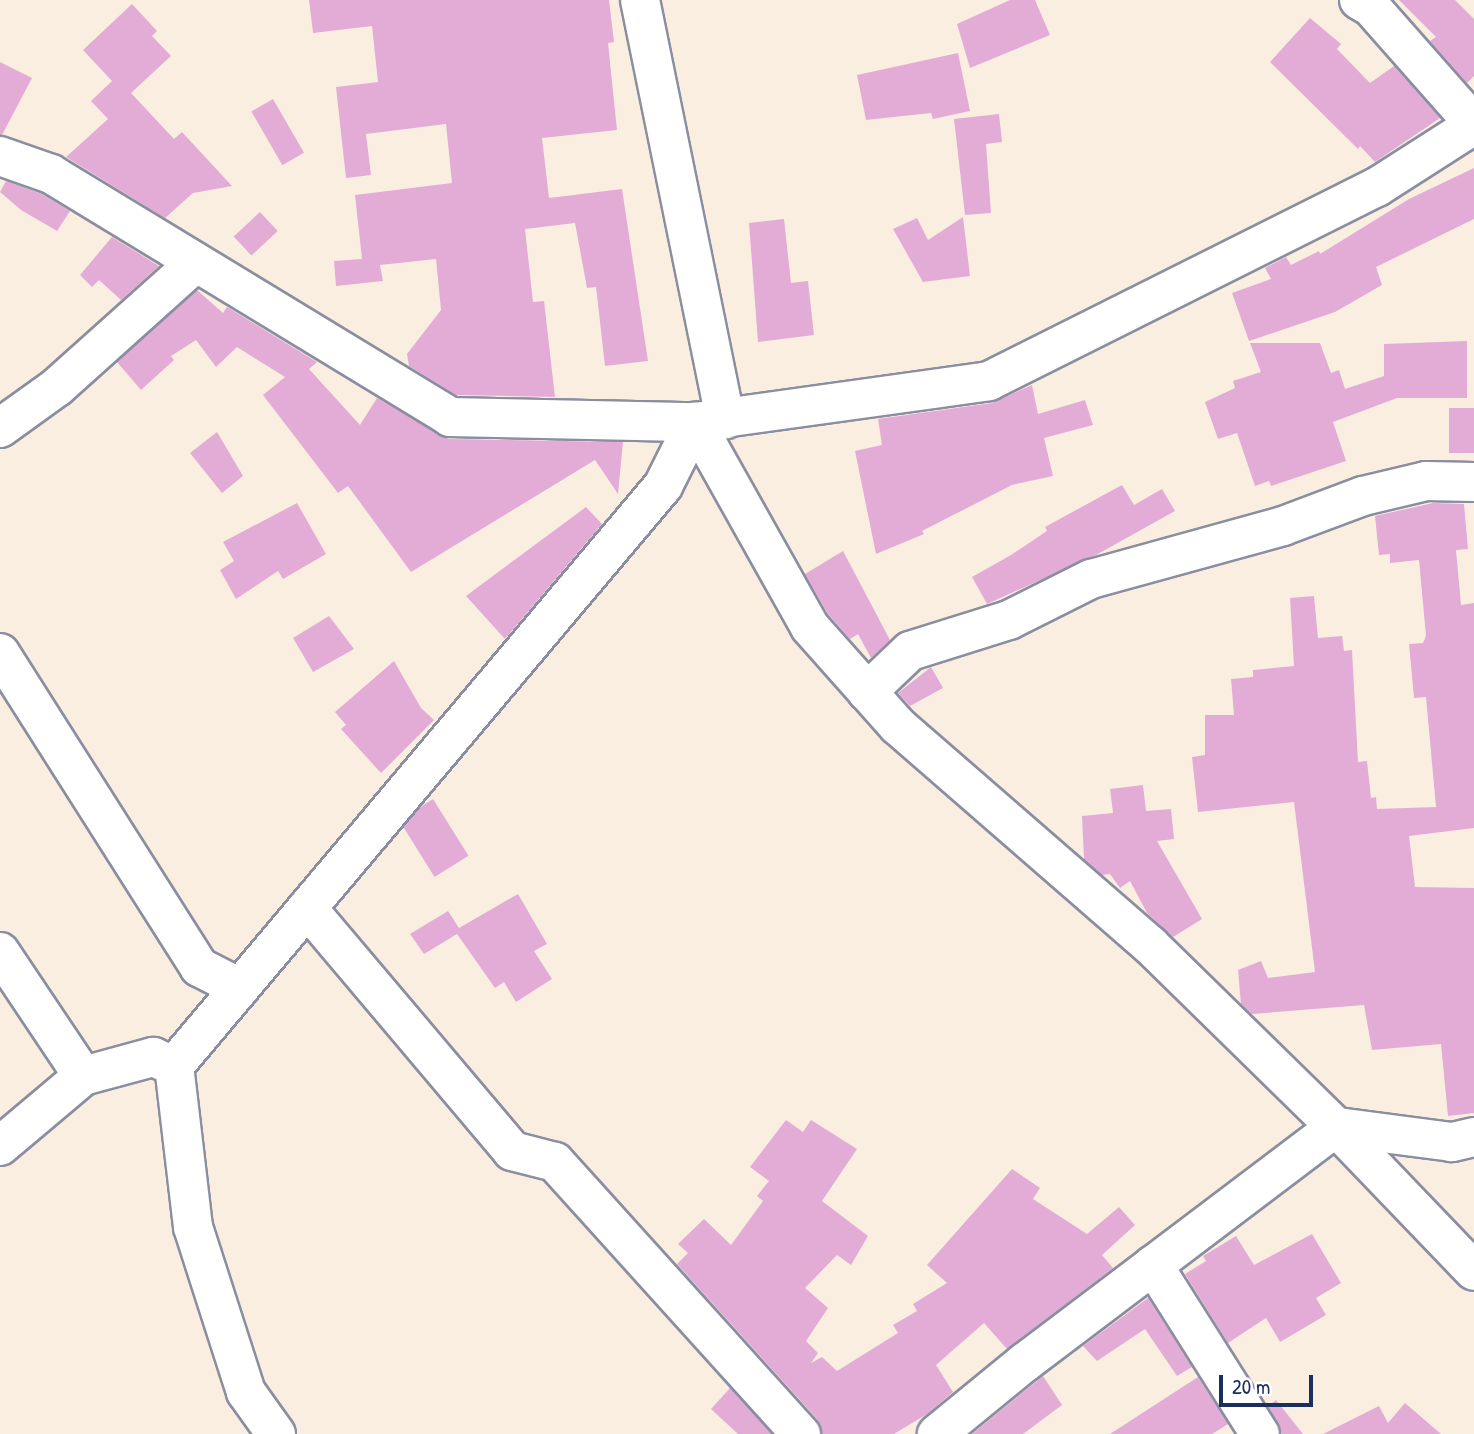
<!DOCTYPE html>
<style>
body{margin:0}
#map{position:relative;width:1474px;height:1434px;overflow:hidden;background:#faeee1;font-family:"Patrick Hand",sans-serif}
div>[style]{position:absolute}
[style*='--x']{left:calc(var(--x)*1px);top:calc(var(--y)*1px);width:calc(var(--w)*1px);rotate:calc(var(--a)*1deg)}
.building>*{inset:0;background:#e3acd7;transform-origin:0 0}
.roads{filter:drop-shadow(2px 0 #8a8ea0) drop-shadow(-2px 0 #8a8ea0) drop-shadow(0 2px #8a8ea0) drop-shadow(0 -2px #8a8ea0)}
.minor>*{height:38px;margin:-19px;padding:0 19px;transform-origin:19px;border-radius:19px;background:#fff}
span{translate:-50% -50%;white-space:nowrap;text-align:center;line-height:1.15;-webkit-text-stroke:5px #fff;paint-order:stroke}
.scale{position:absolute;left:1219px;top:1375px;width:94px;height:32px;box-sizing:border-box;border:4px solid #1b2f5e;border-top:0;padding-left:9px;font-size:21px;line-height:24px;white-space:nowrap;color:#1b2f5e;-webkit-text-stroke:5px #fff;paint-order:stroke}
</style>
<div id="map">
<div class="building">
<div style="clip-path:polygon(309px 0,609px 0,614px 42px,608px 43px,617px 130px,542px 138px,549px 198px,622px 189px,648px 361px,605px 366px,596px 287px,587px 288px,575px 223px,525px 229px,533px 302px,544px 301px,555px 397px,456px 395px,409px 366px,407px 354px,441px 310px,436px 259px,380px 265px,383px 281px,336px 286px,334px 261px,362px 259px,355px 195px,452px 183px,446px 124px,366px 134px,371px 175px,346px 178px,336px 87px,378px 82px,372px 26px,313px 33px)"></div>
<div style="clip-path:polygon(1010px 0,1035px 0,1050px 35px,970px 68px,957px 24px)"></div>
<div style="clip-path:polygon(1399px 0,1455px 0,1474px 19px,1474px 76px,1467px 83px,1430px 41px,1436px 37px)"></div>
<div style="clip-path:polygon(132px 4px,157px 31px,152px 36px,171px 56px,131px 93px,174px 139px,182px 132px,232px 186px,193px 193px,165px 218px,66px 157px,108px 119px,91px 101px,112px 81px,83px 50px)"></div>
<div style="clip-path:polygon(1310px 18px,1341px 44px,1337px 49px,1370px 83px,1394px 66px,1440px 118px,1375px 162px,1360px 146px,1358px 149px,1270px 62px)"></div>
<div style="clip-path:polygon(958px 53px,970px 111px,933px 119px,931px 113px,866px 120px,857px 75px)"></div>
<div style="clip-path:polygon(0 62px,32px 78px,2px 135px,0 135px)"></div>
<div style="left:273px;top:99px;width:62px;height:25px;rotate:60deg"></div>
<div style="clip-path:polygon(999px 114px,1002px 142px,986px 144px,991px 213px,965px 215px,954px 119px)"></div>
<div style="clip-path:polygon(1474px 168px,1474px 219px,1376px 267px,1382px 285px,1335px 312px,1249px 341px,1232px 293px,1271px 279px,1265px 268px,1286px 257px,1291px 265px,1319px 251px,1320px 254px,1409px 199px)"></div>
<div style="clip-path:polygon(6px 181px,42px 194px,70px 211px,57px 231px,21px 210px,0 192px)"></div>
<div style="left:260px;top:212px;width:26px;height:36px;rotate:47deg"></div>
<div style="clip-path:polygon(963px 217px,970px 276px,923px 282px,893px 229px,917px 218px,928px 240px)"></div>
<div style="clip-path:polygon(784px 219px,791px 283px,808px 281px,814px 335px,758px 342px,749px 223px)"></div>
<div style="clip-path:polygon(112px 237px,159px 266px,121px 300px,99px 280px,92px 287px,80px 275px)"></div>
<div style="clip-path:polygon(197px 290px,223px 313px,227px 307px,317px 362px,309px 369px,360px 425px,377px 398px,449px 439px,623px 442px,618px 494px,595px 460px,411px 572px,348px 486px,338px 493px,263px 395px,285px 377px,237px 347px,216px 367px,196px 340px,171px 356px,174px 360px,141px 390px,117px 362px)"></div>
<div style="clip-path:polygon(1467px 341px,1467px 398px,1397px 398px,1333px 422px,1346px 461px,1271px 486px,1269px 481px,1255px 486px,1237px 433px,1218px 439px,1205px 402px,1235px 388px,1233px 381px,1261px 372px,1250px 343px,1320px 343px,1331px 373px,1339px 370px,1345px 389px,1384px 376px,1384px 344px)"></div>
<div style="clip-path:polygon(1032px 385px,1038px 414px,1085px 400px,1093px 425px,1044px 438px,1053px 476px,1012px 485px,922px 531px,924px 534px,876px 554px,855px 451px,882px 445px,878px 419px,992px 403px)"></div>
<div style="left:1449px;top:408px;width:25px;height:45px"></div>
<div style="clip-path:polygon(217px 432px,243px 476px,222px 493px,190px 453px)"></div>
<div style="clip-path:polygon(1122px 485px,1134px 505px,1162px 489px,1175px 511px,1096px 555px,987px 604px,972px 577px,1011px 555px,1047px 531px,1045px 527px)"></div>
<div style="clip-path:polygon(297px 503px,326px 554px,283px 579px,278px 571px,236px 599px,220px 570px,234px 561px,223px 542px)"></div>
<div style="clip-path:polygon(1433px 503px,1464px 504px,1468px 549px,1456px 550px,1461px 605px,1474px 603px,1474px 828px,1409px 836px,1415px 887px,1474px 888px,1474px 1113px,1448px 1116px,1441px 1044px,1372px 1050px,1364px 1005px,1252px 1014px,1241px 1004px,1238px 970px,1261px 961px,1268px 978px,1315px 972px,1294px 802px,1198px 812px,1192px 757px,1205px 755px,1205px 715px,1234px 715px,1231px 679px,1253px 677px,1253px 670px,1294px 666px,1290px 598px,1314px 596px,1318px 638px,1342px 636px,1344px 651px,1352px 650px,1358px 762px,1367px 761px,1371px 798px,1376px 797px,1377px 809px,1436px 807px,1426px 697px,1414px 698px,1409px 644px,1423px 643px,1426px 636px,1419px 560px,1390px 563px,1390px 554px,1379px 555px,1375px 516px)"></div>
<div style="clip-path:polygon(586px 507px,602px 524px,505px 639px,466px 596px)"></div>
<div style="clip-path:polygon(843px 551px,890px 640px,871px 658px,858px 634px,850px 639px,828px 614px,805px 574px)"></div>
<div style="clip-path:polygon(329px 616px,354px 649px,313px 672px,293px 638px)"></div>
<div style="clip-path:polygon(394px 661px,421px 708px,434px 720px,381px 773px,341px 729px,346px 725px,335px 712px)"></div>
<div style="clip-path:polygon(931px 667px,943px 688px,910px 706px,898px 693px)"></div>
<div style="clip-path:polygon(1143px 785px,1146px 811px,1171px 809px,1174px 839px,1157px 841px,1202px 919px,1173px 937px,1147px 913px,1130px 881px,1120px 888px,1110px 874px,1102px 875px,1084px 859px,1082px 816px,1113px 813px,1110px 789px)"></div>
<div style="left:433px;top:799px;width:67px;height:40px;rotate:58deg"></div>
<div style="clip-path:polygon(518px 894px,547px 944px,534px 951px,552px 979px,516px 1002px,504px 982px,495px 988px,457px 934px,424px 954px,410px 934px,448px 911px,459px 928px)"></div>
<div style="clip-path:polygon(786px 1120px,803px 1132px,811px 1120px,857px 1149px,822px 1201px,868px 1236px,851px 1265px,837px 1255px,805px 1288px,828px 1308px,806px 1341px,818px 1353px,811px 1363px,822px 1357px,837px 1371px,898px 1333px,893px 1325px,917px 1311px,913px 1304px,947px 1283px,927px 1265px,1012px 1169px,1040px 1188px,1033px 1199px,1087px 1234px,1119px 1207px,1135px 1225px,1102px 1255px,1113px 1268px,1007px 1349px,984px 1323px,936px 1365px,953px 1392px,927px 1414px,894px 1434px,822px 1434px,817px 1419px,677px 1264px,688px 1253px,678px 1244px,704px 1219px,731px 1245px,763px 1201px,757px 1196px,769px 1181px,750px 1167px)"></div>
<div style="clip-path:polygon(1312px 1234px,1341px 1283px,1316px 1298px,1326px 1315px,1280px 1342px,1266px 1318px,1228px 1343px,1185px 1274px,1206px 1261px,1203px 1256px,1236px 1236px,1254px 1265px)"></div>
<div style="clip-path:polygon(1148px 1298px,1192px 1367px,1177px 1376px,1145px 1329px,1097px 1361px,1083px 1346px)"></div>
<div style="clip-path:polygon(1043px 1376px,1062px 1405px,1023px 1434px,972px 1434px)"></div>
<div style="clip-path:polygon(1198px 1377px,1228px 1424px,1212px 1434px,1110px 1434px)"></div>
<div style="clip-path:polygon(730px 1388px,772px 1434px,738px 1434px,711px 1409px)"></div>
<div style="clip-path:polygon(1276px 1400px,1303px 1434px,1282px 1434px,1268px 1406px)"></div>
<div style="clip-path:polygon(1405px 1403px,1441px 1434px,1323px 1434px,1379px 1406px,1388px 1423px)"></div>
</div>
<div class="roads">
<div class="minor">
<div style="--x:640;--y:0;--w:428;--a:78.5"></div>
<div style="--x:1359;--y:0;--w:14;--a:30"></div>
<div style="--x:1371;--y:7;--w:156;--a:48.6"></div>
<div style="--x:0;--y:156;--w:54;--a:19.4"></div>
<div style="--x:51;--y:174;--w:467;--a:31.3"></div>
<div style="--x:450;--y:417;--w:245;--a:1.2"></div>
<div style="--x:695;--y:422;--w:297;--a:-7.9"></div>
<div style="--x:989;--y:381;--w:434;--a:-26.6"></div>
<div style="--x:1377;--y:187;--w:115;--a:-32.6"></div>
<div style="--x:0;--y:428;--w:70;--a:-35.7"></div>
<div style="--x:57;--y:387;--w:186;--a:-41.9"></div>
<div style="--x:0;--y:653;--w:372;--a:57.6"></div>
<div style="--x:199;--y:967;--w:46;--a:27.1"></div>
<div style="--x:867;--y:692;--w:59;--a:-43.6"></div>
<div style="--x:910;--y:651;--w:104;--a:-17.4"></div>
<div style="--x:1009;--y:620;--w:92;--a:-26.6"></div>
<div style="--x:1091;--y:579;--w:199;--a:-15.4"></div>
<div style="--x:1283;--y:526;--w:85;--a:-20.6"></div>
<div style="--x:1363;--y:496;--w:65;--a:-13.4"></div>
<div style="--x:1426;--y:481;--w:48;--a:1.2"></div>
<div style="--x:307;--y:908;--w:318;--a:49.8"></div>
<div style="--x:512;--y:1151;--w:44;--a:14.3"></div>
<div style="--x:555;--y:1162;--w:367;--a:47.9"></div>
<div style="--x:0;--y:952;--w:149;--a:56.2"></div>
<div style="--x:83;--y:1076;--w:73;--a:-15.2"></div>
<div style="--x:153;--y:1057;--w:23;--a:23"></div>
<div style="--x:1474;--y:1137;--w:23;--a:167"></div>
<div style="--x:1452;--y:1142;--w:117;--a:-172.6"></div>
<div style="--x:1336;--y:1127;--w:199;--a:46.2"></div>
<div style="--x:0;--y:1146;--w:109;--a:-40.1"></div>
<div style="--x:1153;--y:1265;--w:200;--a:57.7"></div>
<div style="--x:276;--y:1434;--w:52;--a:-125.5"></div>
<div style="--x:246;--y:1392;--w:173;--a:-107.8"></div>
<div style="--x:193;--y:1227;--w:162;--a:-96.7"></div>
<div style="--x:174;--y:1066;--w:759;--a:-49.87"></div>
<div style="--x:663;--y:486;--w:72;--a:-63.4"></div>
<div style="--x:695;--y:422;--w:235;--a:60.7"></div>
<div style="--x:810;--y:627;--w:132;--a:48.4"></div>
<div style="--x:898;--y:726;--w:334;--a:41"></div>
<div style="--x:1150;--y:945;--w:260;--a:44.4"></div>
<div style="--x:1336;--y:1127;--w:390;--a:142.9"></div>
<div style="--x:1025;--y:1362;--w:114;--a:140.7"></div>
</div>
</div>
<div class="scale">20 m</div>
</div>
